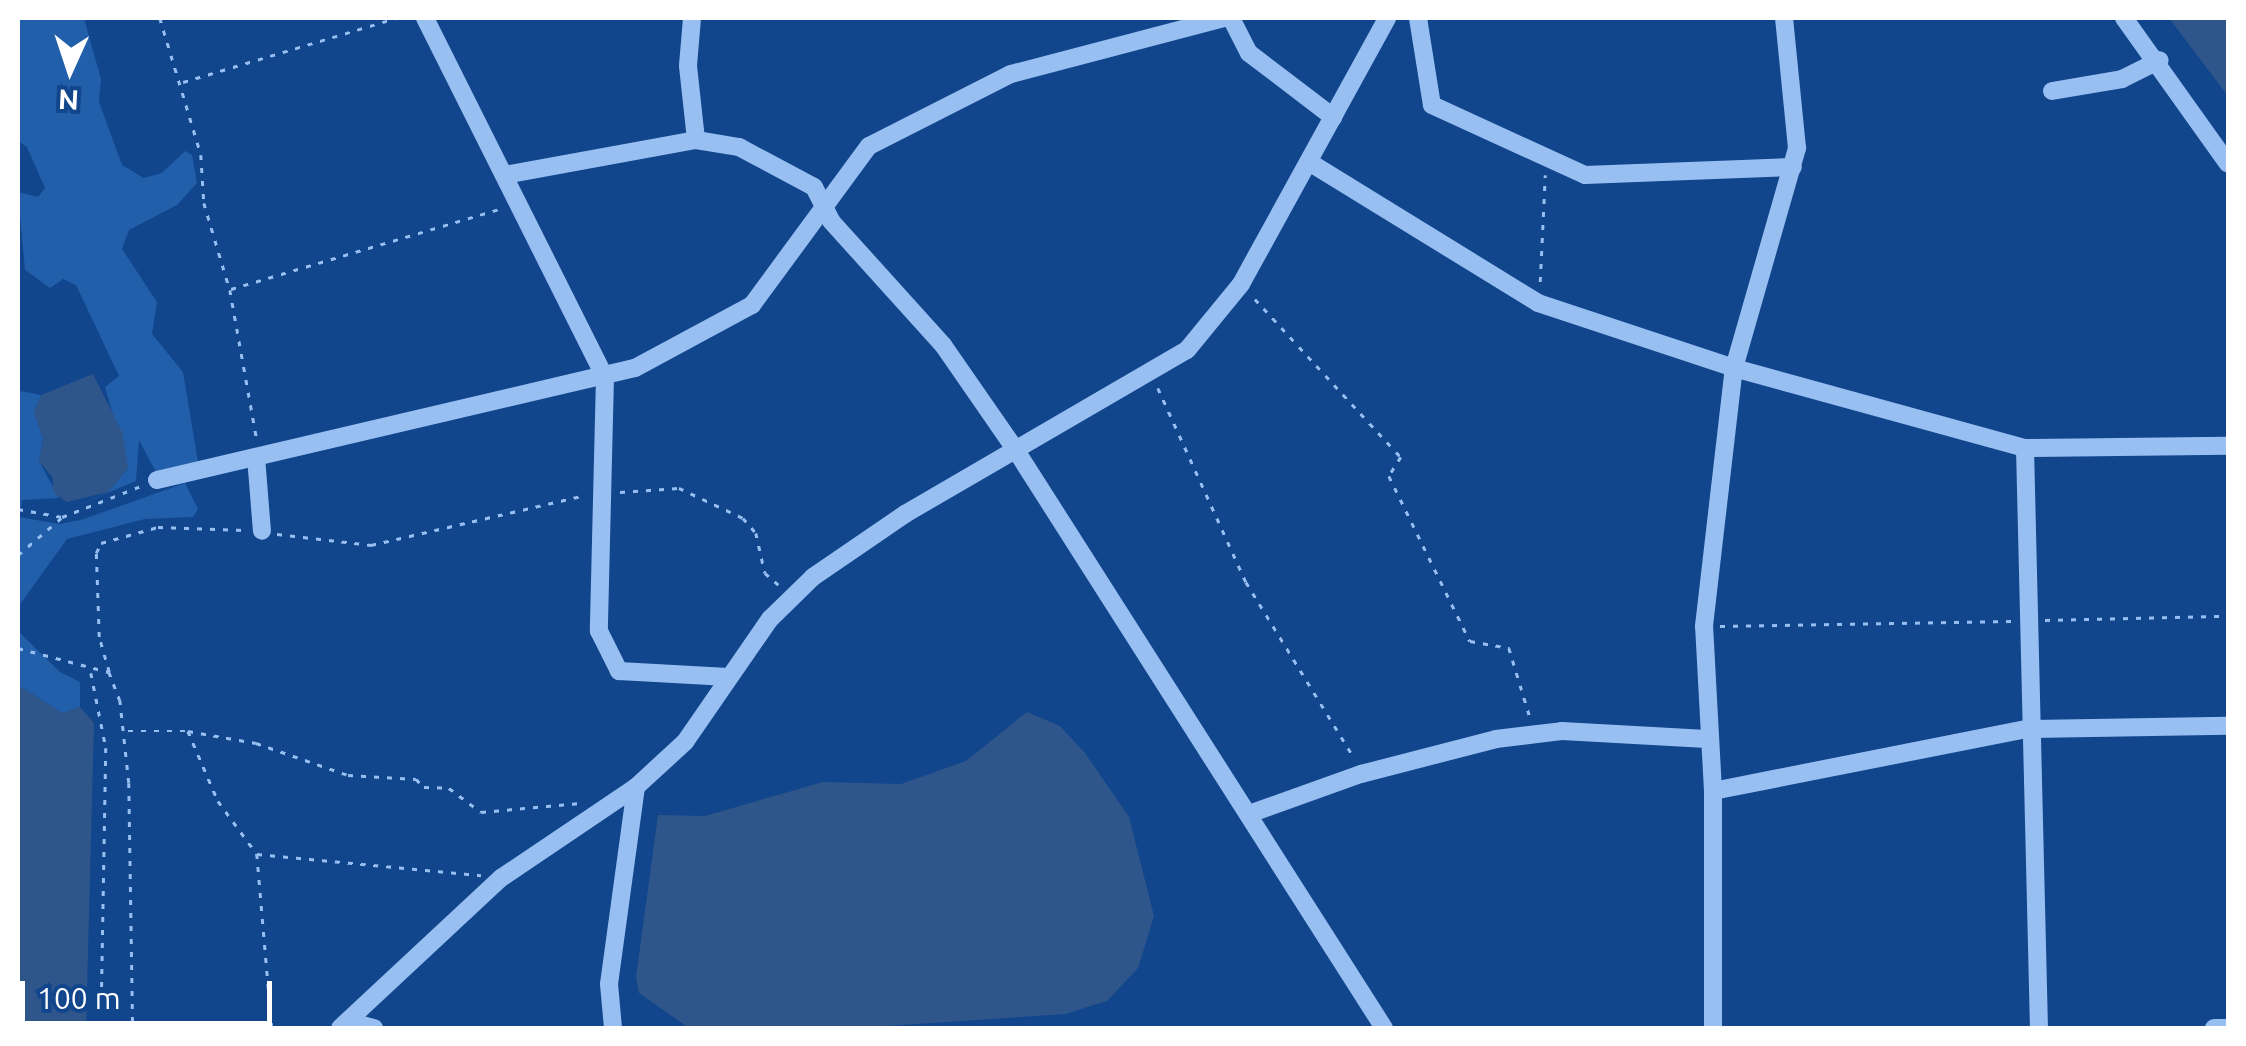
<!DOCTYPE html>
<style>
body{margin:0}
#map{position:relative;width:2246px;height:1046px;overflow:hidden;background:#11458c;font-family:Ubuntu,sans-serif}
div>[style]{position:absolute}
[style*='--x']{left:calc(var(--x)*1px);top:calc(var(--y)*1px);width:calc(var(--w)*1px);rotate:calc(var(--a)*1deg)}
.green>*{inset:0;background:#225fab}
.water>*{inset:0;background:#2f568b}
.path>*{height:2.5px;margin-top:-1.25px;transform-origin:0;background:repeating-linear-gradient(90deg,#98bff2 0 5px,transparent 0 13px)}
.minor>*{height:18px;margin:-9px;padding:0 9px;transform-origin:9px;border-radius:9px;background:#98bff2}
span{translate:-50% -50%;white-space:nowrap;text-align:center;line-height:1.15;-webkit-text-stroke:8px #11458c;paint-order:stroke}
.frame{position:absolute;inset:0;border:20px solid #fff;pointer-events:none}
.north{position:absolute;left:20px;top:20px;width:100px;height:100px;-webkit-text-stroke:8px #11458c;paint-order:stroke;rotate:183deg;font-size:28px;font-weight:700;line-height:40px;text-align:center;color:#fff}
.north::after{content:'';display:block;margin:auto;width:35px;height:45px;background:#fff;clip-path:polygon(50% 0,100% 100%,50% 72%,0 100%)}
.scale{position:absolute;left:20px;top:981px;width:252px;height:45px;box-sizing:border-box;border:5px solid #fff;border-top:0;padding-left:12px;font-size:30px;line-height:35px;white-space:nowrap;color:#fff;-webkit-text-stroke:8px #11458c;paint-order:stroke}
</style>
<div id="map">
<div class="green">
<div style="clip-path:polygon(18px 18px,84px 18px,101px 79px,99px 102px,122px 165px,144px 178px,162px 173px,185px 151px,192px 155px,197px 183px,177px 205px,129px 230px,122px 249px,157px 302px,152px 334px,183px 372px,198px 462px,157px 474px,139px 440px,136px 481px,76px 506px,108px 492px,128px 468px,105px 387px,119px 376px,76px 285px,63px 279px,50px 288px,25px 270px,18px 192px,38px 197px,45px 188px,27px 147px,18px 141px)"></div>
<div style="clip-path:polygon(20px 391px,41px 395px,34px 412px,43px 439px,39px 461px,59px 498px,22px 500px,19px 517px,59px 524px,81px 520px,185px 483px,198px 509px,193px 517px,145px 519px,67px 539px,18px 607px)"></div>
<div style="clip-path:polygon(18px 631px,60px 672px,80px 682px,80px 707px,62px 713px,18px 685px)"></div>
</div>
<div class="water">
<div style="clip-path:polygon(2169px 18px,2228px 18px,2228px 96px)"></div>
<div style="clip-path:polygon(93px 374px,123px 434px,128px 468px,108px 492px,67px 502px,53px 492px,53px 478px,39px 461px,43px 439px,34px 412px,41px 395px)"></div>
<div style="clip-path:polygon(18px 685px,62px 713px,80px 707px,94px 723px,86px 1028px,18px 1028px)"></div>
<div style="clip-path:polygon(1027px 712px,1060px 726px,1085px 753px,1129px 817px,1154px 916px,1138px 968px,1107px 1001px,1065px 1014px,856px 1028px,689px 1028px,639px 993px,636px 977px,658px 815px,705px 816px,823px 782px,901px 784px,966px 761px)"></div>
</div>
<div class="path">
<div style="--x:160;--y:18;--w:143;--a:73.3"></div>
<div style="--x:201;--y:155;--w:48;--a:86.4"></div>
<div style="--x:204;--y:203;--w:91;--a:73.4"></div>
<div style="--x:230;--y:290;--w:152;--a:79.8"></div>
<div style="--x:183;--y:82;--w:223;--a:-16.7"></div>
<div style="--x:1540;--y:282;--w:107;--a:-87.3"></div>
<div style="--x:231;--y:289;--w:283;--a:-16.6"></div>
<div style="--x:1255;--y:299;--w:215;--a:47.3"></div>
<div style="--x:1401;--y:457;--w:22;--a:122"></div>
<div style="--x:1389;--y:476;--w:184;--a:63.9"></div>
<div style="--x:1470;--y:641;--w:40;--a:10"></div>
<div style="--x:1509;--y:648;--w:72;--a:73.1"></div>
<div style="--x:1158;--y:388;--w:213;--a:65.6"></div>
<div style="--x:1246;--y:582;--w:208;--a:58.4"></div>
<div style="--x:620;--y:492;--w:59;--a:-3.9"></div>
<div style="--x:679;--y:488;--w:71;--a:25.1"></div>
<div style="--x:743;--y:518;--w:20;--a:49"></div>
<div style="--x:756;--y:533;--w:41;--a:77.3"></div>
<div style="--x:765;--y:573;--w:20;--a:41"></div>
<div style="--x:18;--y:509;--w:45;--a:10.3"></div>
<div style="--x:62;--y:517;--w:85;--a:-21.4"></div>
<div style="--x:277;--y:534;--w:95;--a:6.7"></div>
<div style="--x:371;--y:545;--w:217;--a:-13.1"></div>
<div style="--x:18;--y:555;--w:57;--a:-40.7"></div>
<div style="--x:2045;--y:620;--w:183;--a:-1.3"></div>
<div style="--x:1720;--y:626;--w:292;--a:-1"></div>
<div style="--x:18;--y:648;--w:94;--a:14.8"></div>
<div style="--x:109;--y:672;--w:30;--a:69"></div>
<div style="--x:120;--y:700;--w:83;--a:83.8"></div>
<div style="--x:129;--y:783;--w:245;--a:89.1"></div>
<div style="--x:109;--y:672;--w:36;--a:-106"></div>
<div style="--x:99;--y:637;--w:84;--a:-92"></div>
<div style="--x:96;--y:553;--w:11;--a:-63"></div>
<div style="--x:101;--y:543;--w:59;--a:-15.7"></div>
<div style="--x:158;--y:527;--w:87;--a:2"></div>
<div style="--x:91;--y:673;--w:76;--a:78.7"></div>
<div style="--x:106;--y:748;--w:280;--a:91"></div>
<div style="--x:128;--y:731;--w:60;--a:0"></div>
<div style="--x:188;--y:731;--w:76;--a:66.8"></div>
<div style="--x:218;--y:801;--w:66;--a:53.7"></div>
<div style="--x:257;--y:854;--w:175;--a:85.1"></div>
<div style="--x:188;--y:731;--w:69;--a:10"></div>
<div style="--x:256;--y:743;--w:97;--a:19.2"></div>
<div style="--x:348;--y:775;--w:68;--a:3.4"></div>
<div style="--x:416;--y:779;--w:11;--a:45"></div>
<div style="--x:424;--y:787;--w:25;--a:2"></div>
<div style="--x:449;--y:788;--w:40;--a:37"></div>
<div style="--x:481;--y:812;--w:100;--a:-5.1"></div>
<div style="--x:257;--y:854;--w:225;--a:5.4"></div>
</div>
<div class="minor">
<div style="--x:425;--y:18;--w:402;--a:63.4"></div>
<div style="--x:605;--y:377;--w:254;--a:91.4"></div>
<div style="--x:599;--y:631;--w:45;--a:63.4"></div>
<div style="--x:619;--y:671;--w:109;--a:3.2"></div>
<div style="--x:692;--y:18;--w:48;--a:94.8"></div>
<div style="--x:688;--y:66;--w:74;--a:83.8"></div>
<div style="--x:1231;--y:18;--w:39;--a:63"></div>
<div style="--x:1249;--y:53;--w:106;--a:37.3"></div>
<div style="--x:1418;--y:18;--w:88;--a:80.9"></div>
<div style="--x:1432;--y:105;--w:168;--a:24.6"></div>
<div style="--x:1585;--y:175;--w:208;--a:-2.2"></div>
<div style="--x:2124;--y:18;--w:179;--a:54.5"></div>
<div style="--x:2052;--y:91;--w:71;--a:-9.7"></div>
<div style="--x:2122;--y:79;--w:42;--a:-26.6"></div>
<div style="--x:1309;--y:162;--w:269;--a:31.6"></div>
<div style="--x:1538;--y:303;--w:206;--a:18.3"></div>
<div style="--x:1734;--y:368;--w:302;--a:15.4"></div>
<div style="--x:2025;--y:448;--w:203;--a:-0.6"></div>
<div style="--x:505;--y:175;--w:194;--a:-10.4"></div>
<div style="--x:696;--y:140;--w:44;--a:9.2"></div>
<div style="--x:739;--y:147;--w:85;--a:28.1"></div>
<div style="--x:814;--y:187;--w:38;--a:63"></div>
<div style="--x:831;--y:221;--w:167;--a:47.9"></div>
<div style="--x:943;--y:345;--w:130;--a:55.3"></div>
<div style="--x:1017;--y:452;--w:683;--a:57.5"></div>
<div style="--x:2025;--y:448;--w:580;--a:88.62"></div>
<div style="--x:256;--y:457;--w:74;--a:85.4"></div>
<div style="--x:157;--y:480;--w:491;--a:-13.2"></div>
<div style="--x:635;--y:368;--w:133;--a:-28.3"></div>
<div style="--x:752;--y:305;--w:197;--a:-53.7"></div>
<div style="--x:869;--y:146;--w:159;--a:-26.9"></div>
<div style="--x:1011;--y:74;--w:221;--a:-14.7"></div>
<div style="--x:1713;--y:791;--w:320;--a:-11.2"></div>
<div style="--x:2027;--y:729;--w:201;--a:-0.9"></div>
<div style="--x:1249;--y:814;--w:119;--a:-19.7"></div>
<div style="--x:1361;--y:774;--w:139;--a:-14.5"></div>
<div style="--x:1496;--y:739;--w:66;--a:-6.9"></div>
<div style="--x:1562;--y:731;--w:145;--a:3.2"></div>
<div style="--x:351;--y:1022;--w:24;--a:15"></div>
<div style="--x:340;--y:1028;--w:220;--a:-43"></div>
<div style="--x:501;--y:878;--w:163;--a:-34"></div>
<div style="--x:636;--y:787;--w:67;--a:-42.6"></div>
<div style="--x:685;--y:742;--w:150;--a:-55.4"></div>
<div style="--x:770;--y:619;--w:60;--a:-44.3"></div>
<div style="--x:813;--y:577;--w:112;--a:-34.4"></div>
<div style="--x:905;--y:514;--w:326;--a:-30.2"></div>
<div style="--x:1187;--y:350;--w:85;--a:-50.7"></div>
<div style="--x:1241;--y:284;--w:303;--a:-61.2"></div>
<div style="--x:613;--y:1028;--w:44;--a:-95.2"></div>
<div style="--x:609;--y:984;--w:199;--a:-82.2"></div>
<div style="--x:1713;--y:1028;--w:237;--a:-90"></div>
<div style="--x:1713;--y:791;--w:165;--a:-93.1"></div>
<div style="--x:1704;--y:626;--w:260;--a:-83.4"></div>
<div style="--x:1734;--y:368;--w:229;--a:-74"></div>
<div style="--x:1797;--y:148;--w:131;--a:-95.7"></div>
<div style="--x:2214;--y:1028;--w:14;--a:0"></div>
</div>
<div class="frame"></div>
<div class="north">N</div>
<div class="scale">100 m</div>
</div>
